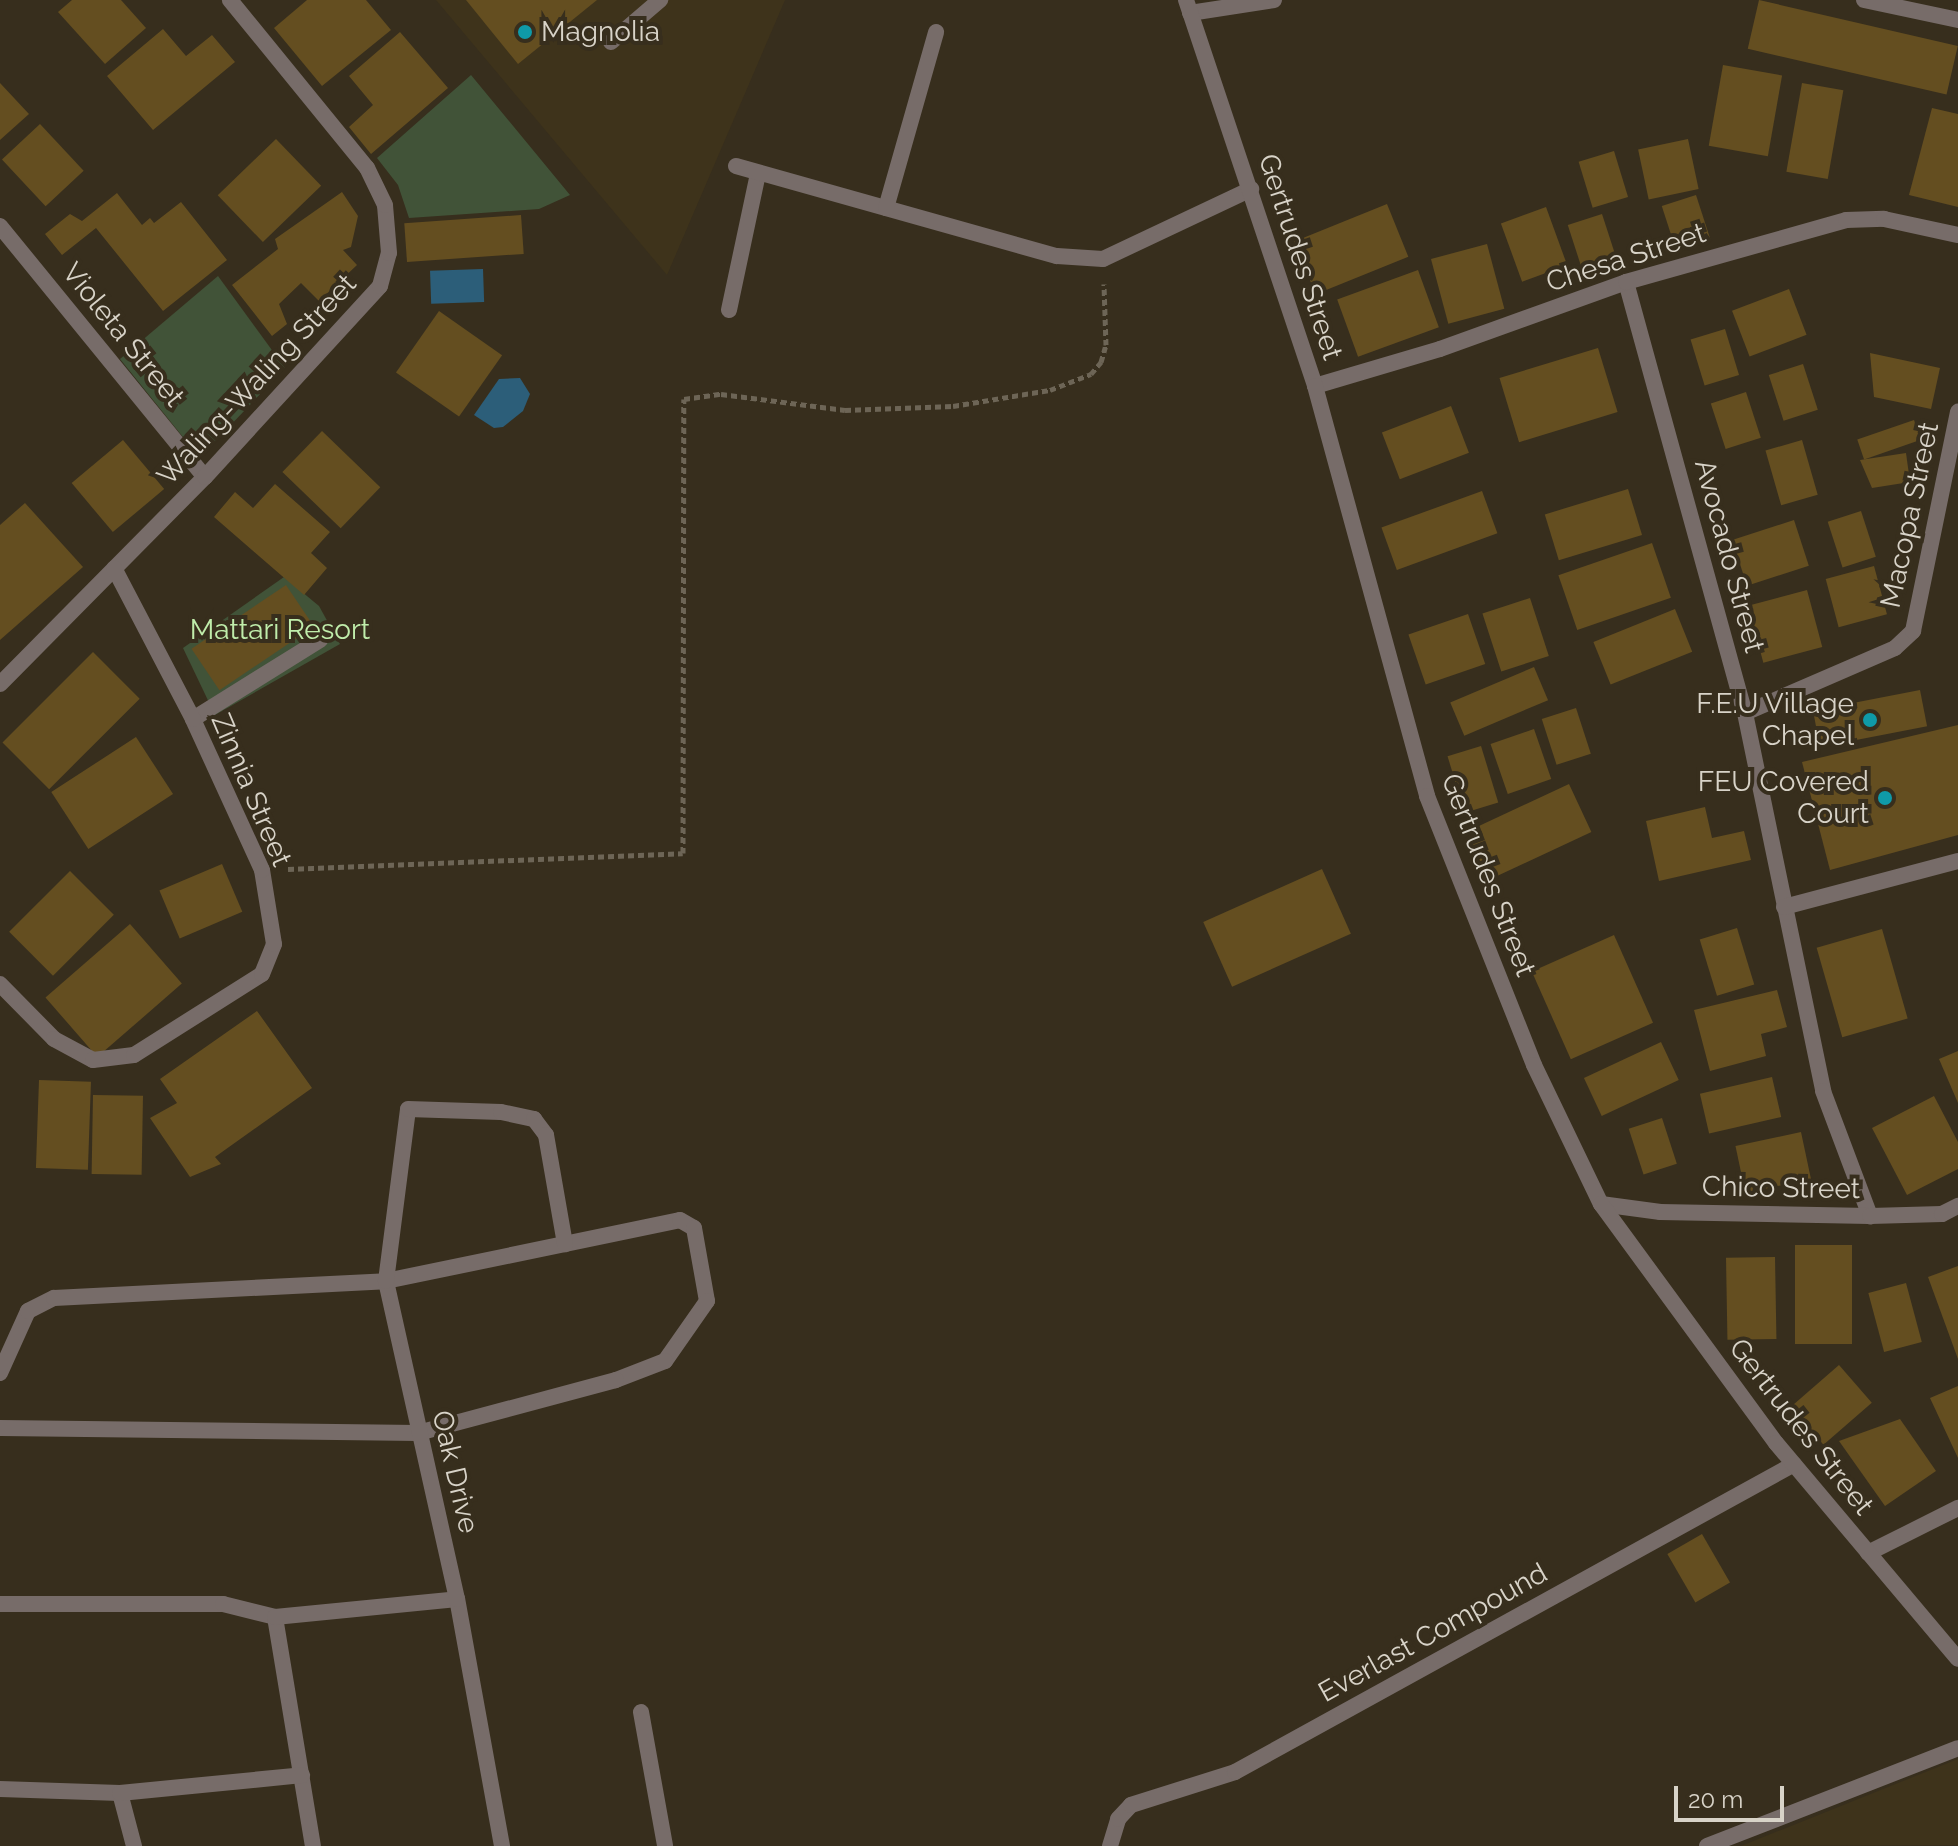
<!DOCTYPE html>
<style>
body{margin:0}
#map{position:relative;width:1958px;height:1846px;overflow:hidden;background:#372e1d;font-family:Raleway,sans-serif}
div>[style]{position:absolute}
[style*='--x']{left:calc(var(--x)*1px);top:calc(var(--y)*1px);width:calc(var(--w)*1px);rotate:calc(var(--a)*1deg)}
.built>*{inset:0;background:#3e331b}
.green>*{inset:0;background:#415338}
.water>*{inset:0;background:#2c5e79;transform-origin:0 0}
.building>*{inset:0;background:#644e20;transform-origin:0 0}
.path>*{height:5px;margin-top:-2.5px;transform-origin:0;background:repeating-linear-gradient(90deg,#6d6556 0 6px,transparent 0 10px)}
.service>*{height:16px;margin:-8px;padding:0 8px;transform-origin:8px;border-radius:8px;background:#776c69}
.minor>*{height:16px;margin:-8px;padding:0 8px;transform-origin:8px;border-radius:8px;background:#776c69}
.tertiary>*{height:16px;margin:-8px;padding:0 8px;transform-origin:8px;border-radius:8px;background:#776c69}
.dots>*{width:22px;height:22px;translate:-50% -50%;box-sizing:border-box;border:4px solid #372e1d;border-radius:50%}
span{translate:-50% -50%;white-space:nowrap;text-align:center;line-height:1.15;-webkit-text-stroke:8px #372e1d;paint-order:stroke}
.poi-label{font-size:28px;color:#d8d3c8}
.left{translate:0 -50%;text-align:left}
.right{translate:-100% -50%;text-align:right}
.street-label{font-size:28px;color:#d8d3c8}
.park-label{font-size:28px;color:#c0edab}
.scale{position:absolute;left:1674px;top:1786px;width:110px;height:36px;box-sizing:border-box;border:4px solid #d8d3c8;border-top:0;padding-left:10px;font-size:24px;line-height:28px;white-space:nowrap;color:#d8d3c8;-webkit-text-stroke:6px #372e1d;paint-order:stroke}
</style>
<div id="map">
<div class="built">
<div style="clip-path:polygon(436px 0,785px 0,667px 275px)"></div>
<div style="clip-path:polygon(1958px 1759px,1958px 1845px,1741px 1846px)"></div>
</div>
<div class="green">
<div style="clip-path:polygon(471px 75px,570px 195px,539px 209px,409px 218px,398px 185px,377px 158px)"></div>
<div style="clip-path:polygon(218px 276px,285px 368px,206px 451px,191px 447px,120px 359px)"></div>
<div style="clip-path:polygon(284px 577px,319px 606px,340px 644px,215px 715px,183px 648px)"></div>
</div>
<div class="water">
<div style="left:483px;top:269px;width:33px;height:53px;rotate:88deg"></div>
<div style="clip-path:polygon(520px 378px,530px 394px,523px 411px,503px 427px,494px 428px,474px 415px,499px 379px)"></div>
</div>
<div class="building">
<div style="clip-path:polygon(72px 0,121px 0,146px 28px,105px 64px,58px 12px)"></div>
<div style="clip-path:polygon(307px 0,366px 0,391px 30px,322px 86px,274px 28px)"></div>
<div style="clip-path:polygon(466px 0,597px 0,518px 64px)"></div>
<div style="left:1759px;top:0;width:204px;height:50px;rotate:13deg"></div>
<div style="clip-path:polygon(163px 29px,186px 56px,212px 35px,235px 62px,153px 130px,107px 76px)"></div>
<div style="clip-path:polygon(400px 32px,448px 88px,371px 154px,349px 127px,373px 105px,349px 76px)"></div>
<div style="left:1723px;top:65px;width:60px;height:82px;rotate:10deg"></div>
<div style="clip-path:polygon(0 83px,29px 114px,0 140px)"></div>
<div style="left:1802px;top:83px;width:42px;height:90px;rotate:10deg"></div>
<div style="clip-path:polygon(1932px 108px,1958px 114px,1958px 207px,1909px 195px)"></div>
<div style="left:40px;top:124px;width:64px;height:52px;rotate:47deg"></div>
<div style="left:276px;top:139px;width:65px;height:81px;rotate:46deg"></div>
<div style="left:1688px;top:139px;width:51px;height:51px;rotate:78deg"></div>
<div style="left:1614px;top:151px;width:48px;height:37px;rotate:73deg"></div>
<div style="clip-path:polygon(342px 192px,358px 216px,351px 247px,343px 250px,357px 265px,319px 301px,301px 283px,279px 304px,287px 324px,272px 336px,232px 285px,278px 249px,275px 239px)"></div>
<div style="clip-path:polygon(117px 193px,142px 225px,150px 218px,154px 223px,181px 202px,227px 260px,163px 311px,96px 228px,62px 255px,45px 234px,70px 214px,82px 221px)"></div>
<div style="left:1696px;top:195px;width:48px;height:36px;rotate:72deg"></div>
<div style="left:1387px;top:204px;width:57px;height:100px;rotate:68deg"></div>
<div style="left:1546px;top:207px;width:62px;height:48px;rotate:70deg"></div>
<div style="left:1602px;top:214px;width:49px;height:36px;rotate:72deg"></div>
<div style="left:521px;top:215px;width:39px;height:117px;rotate:86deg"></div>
<div style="left:1487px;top:244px;width:67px;height:58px;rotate:75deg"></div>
<div style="left:1418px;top:270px;width:61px;height:86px;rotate:70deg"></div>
<div style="left:1789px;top:289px;width:49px;height:61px;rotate:69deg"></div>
<div style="left:439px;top:311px;width:77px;height:75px;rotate:35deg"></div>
<div style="left:1725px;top:329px;width:48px;height:36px;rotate:73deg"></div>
<div style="left:1598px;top:348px;width:67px;height:103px;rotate:73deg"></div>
<div style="clip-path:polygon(1870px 353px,1940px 368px,1931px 409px,1874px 397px)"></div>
<div style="left:1803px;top:364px;width:48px;height:36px;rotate:72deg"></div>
<div style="left:1746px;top:392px;width:48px;height:37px;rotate:72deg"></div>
<div style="left:1451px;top:406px;width:50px;height:74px;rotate:69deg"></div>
<div style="left:1914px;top:420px;width:21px;height:60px;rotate:71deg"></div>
<div style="left:322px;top:431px;width:81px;height:57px;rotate:44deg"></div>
<div style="left:123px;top:440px;width:64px;height:67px;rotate:50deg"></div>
<div style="left:1802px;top:440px;width:57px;height:38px;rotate:74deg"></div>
<div style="clip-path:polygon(1906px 453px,1910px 482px,1872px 488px,1860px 460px)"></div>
<div style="clip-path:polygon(275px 484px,330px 532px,311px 553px,327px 568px,304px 595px,214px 517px,235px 492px,253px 508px)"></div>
<div style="left:1628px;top:489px;width:48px;height:87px;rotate:73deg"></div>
<div style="left:1482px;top:491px;width:45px;height:107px;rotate:70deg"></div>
<div style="clip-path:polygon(25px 503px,83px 567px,0 640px,0 525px)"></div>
<div style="left:1861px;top:511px;width:48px;height:35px;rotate:72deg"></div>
<div style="left:1794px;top:520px;width:48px;height:65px;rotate:72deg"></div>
<div style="left:1652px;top:543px;width:58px;height:99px;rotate:71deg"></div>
<div style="left:1874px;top:566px;width:50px;height:50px;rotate:75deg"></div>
<div style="left:286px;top:585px;width:50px;height:114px;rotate:56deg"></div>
<div style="left:1807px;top:590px;width:59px;height:61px;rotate:75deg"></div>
<div style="left:1530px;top:598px;width:61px;height:50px;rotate:72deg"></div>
<div style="left:1675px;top:609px;width:46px;height:88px;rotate:68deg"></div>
<div style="left:1468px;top:614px;width:53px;height:63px;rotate:71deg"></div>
<div style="left:93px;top:652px;width:66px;height:128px;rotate:45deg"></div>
<div style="left:1534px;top:667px;width:36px;height:91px;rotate:67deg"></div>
<div style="left:1920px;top:690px;width:37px;height:109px;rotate:79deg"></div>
<div style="left:1576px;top:708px;width:48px;height:36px;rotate:72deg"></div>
<div style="clip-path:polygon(1958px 725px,1958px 835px,1830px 870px,1802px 762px)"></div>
<div style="left:1534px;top:729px;width:53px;height:46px;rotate:71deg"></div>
<div style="left:136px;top:737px;width:68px;height:101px;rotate:57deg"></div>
<div style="left:1481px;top:746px;width:59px;height:35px;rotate:73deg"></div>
<div style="left:1569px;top:784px;width:53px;height:113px;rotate:65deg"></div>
<div style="clip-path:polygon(1705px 807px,1712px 838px,1744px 831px,1751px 860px,1659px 881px,1646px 821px)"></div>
<div style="left:222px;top:864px;width:52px;height:68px;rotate:67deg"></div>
<div style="left:1322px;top:869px;width:71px;height:130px;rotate:66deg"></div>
<div style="left:70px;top:871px;width:62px;height:86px;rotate:45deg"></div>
<div style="left:130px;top:924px;width:79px;height:112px;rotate:49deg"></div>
<div style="left:1737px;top:928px;width:59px;height:39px;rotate:73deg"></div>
<div style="left:1882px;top:929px;width:93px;height:68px;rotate:74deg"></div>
<div style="left:1614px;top:935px;width:96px;height:90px;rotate:66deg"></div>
<div style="clip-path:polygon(1777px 990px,1787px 1027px,1761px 1034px,1766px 1056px,1710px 1071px,1694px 1010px)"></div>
<div style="clip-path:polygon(257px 1011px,312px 1088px,215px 1157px,221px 1164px,190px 1177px,150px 1118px,177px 1103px,160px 1079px)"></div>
<div style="left:1661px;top:1042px;width:42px;height:85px;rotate:65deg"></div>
<div style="clip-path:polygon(1958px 1051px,1958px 1103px,1939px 1059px)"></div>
<div style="left:1772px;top:1077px;width:41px;height:74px;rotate:77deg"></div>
<div style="left:39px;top:1080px;width:52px;height:88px;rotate:2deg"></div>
<div style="left:93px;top:1095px;width:50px;height:79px;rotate:1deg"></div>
<div style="clip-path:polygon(1934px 1096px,1958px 1142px,1958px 1169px,1907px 1195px,1872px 1128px)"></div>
<div style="left:1662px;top:1118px;width:48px;height:35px;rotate:72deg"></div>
<div style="left:1801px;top:1132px;width:48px;height:67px;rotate:78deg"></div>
<div style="left:1795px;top:1245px;width:57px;height:99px"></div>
<div style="left:1775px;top:1257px;width:82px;height:49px;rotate:89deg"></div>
<div style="clip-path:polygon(1958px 1266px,1958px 1359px,1928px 1277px)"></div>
<div style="left:1906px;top:1283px;width:61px;height:39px;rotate:75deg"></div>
<div style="left:1839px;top:1365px;width:50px;height:64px;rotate:49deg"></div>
<div style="clip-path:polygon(1958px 1386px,1958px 1458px,1930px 1398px)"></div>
<div style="clip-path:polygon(1900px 1419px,1936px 1471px,1885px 1506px,1839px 1441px)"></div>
<div style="left:1702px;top:1534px;width:56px;height:40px;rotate:60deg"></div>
</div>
<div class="path">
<div style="--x:288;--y:869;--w:395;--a:-2.3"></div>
<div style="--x:683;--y:853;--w:454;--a:-89.9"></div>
<div style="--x:684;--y:399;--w:37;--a:-8"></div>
<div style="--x:721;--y:394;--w:125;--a:7.4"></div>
<div style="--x:845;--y:410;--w:108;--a:-2.1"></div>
<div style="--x:953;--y:406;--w:98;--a:-9.4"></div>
<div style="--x:1050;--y:390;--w:44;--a:-21.3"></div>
<div style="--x:1091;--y:374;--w:16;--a:-50"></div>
<div style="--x:1101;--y:362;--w:18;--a:-74"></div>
<div style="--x:1106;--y:345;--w:61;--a:-91.9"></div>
</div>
<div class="service">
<div style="--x:611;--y:42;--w:65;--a:-40.6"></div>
<div style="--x:729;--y:310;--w:140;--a:-78"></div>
<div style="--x:193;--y:719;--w:150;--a:-31.9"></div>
</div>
<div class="minor">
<div style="--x:1864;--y:0;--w:96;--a:12"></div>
<div style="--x:1190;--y:13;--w:85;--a:-8.8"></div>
<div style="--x:736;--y:166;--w:333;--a:15.7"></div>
<div style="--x:1057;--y:256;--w:46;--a:3.7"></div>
<div style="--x:1103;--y:259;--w:164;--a:-25.3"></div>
<div style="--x:886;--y:208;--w:183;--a:-74.1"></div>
<div style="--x:0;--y:226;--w:324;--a:50.8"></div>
<div style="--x:1626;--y:282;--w:447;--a:74.6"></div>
<div style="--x:1745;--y:713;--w:386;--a:78.3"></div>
<div style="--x:1823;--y:1091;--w:134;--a:69.4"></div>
<div style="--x:1315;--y:386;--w:130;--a:-16.5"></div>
<div style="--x:1440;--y:349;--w:198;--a:-19.8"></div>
<div style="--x:1626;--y:282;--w:229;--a:-15.7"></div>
<div style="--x:1846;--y:220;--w:38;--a:-2"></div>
<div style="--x:1884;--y:219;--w:76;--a:12.2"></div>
<div style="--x:0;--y:684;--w:291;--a:-45.3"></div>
<div style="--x:205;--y:477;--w:259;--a:-47.5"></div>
<div style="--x:380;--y:286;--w:34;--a:-75"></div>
<div style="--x:389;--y:253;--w:48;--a:-94.8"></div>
<div style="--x:385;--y:205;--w:41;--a:-115.9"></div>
<div style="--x:367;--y:168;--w:217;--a:-129.2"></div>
<div style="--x:1745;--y:713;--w:163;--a:-23.4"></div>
<div style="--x:1895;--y:648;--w:25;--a:-43"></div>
<div style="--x:1913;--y:631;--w:224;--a:-78.4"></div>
<div style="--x:1784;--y:907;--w:180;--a:-14.8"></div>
<div style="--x:0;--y:984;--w:77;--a:45.5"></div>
<div style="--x:54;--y:1039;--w:44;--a:28.3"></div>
<div style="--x:93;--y:1060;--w:41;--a:-7"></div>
<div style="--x:134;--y:1055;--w:151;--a:-32.3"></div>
<div style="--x:262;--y:974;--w:32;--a:-68"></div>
<div style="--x:274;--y:944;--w:75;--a:-99.2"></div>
<div style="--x:262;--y:870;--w:166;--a:-114.6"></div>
<div style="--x:193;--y:719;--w:170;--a:-117.6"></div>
<div style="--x:1601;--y:1204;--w:60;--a:7.7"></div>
<div style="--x:1660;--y:1212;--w:210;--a:1.1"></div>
<div style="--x:1870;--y:1216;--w:72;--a:-1.6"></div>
<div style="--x:1942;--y:1214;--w:18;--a:-27"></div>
<div style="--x:0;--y:1373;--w:68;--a:-65.7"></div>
<div style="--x:28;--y:1311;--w:29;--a:-27"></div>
<div style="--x:54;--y:1298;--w:332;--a:-2.9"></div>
<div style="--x:386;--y:1281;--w:300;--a:-11.7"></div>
<div style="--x:680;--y:1220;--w:16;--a:30"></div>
<div style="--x:694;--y:1228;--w:74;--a:79.9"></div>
<div style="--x:707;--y:1301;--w:73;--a:125"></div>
<div style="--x:665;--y:1361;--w:53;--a:158.8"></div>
<div style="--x:616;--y:1380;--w:205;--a:165"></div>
<div style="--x:418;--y:1433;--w:418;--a:-179.3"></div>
<div style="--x:1868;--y:1553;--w:101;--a:-26.6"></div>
<div style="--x:0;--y:1604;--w:223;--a:0"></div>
<div style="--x:223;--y:1604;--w:54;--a:14"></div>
<div style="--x:275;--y:1617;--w:232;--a:80.6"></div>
<div style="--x:275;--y:1617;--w:183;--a:-5.6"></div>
<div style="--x:641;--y:1712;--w:136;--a:79.8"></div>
<div style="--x:0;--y:1789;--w:120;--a:1.9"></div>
<div style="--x:120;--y:1793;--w:55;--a:75.2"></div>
<div style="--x:120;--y:1793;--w:183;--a:-5.6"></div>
<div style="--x:502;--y:1846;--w:251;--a:-100.3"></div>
<div style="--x:457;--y:1599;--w:326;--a:-102.6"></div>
<div style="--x:386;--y:1281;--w:173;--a:-82.7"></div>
<div style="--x:408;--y:1109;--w:93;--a:1.8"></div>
<div style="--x:501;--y:1112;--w:34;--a:12"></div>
<div style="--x:534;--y:1119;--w:20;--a:53"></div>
<div style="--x:546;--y:1135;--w:111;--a:80.1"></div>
<div style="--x:1110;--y:1846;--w:28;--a:-73"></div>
<div style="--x:1118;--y:1819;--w:19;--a:-47"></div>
<div style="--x:1131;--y:1805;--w:109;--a:-17.6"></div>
<div style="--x:1235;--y:1772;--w:638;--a:-28.85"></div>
<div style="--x:1707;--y:1846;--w:269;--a:-21.3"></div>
</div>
<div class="tertiary">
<div style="--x:1186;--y:0;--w:407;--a:71.5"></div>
<div style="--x:1315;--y:386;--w:425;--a:74.7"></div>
<div style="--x:1427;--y:796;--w:289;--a:68.3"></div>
<div style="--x:1534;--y:1065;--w:154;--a:64.3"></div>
<div style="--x:1601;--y:1204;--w:296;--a:53.8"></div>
<div style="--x:1776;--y:1443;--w:282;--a:49.9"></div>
</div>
<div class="dots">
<div style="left:525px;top:32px;background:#0f9aa8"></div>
<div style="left:1870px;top:720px;background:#0f9aa8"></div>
<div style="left:1885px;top:798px;background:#0f9aa8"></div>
</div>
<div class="poi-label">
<span class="left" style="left:541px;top:32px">Magnolia</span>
<span class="right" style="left:1854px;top:720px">F.E.U Village<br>Chapel</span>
<span class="right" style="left:1869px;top:798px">FEU Covered<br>Court</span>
</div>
<div class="street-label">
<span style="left:1300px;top:257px;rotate:72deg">Gertrudes Street</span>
<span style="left:1626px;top:258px;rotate:-18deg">Chesa Street</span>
<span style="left:123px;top:335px;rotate:51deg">Violeta Street</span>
<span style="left:257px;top:380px;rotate:-47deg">Waling-Waling Street</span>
<span style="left:1910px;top:515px;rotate:-78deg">Macopa Street</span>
<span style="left:1729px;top:556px;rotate:75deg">Avocado Street</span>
<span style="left:251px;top:790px;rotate:67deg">Zinnia Street</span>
<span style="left:1488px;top:875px;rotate:69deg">Gertrudes Street</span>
<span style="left:1781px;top:1188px;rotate:1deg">Chico Street</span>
<span style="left:1801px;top:1427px;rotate:52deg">Gertrudes Street</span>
<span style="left:455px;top:1472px;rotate:77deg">Oak Drive</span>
<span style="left:1433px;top:1633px;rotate:-29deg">Everlast Compound</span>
</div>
<div class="park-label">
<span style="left:280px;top:630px">Mattari Resort</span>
</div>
<div class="scale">20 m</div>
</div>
